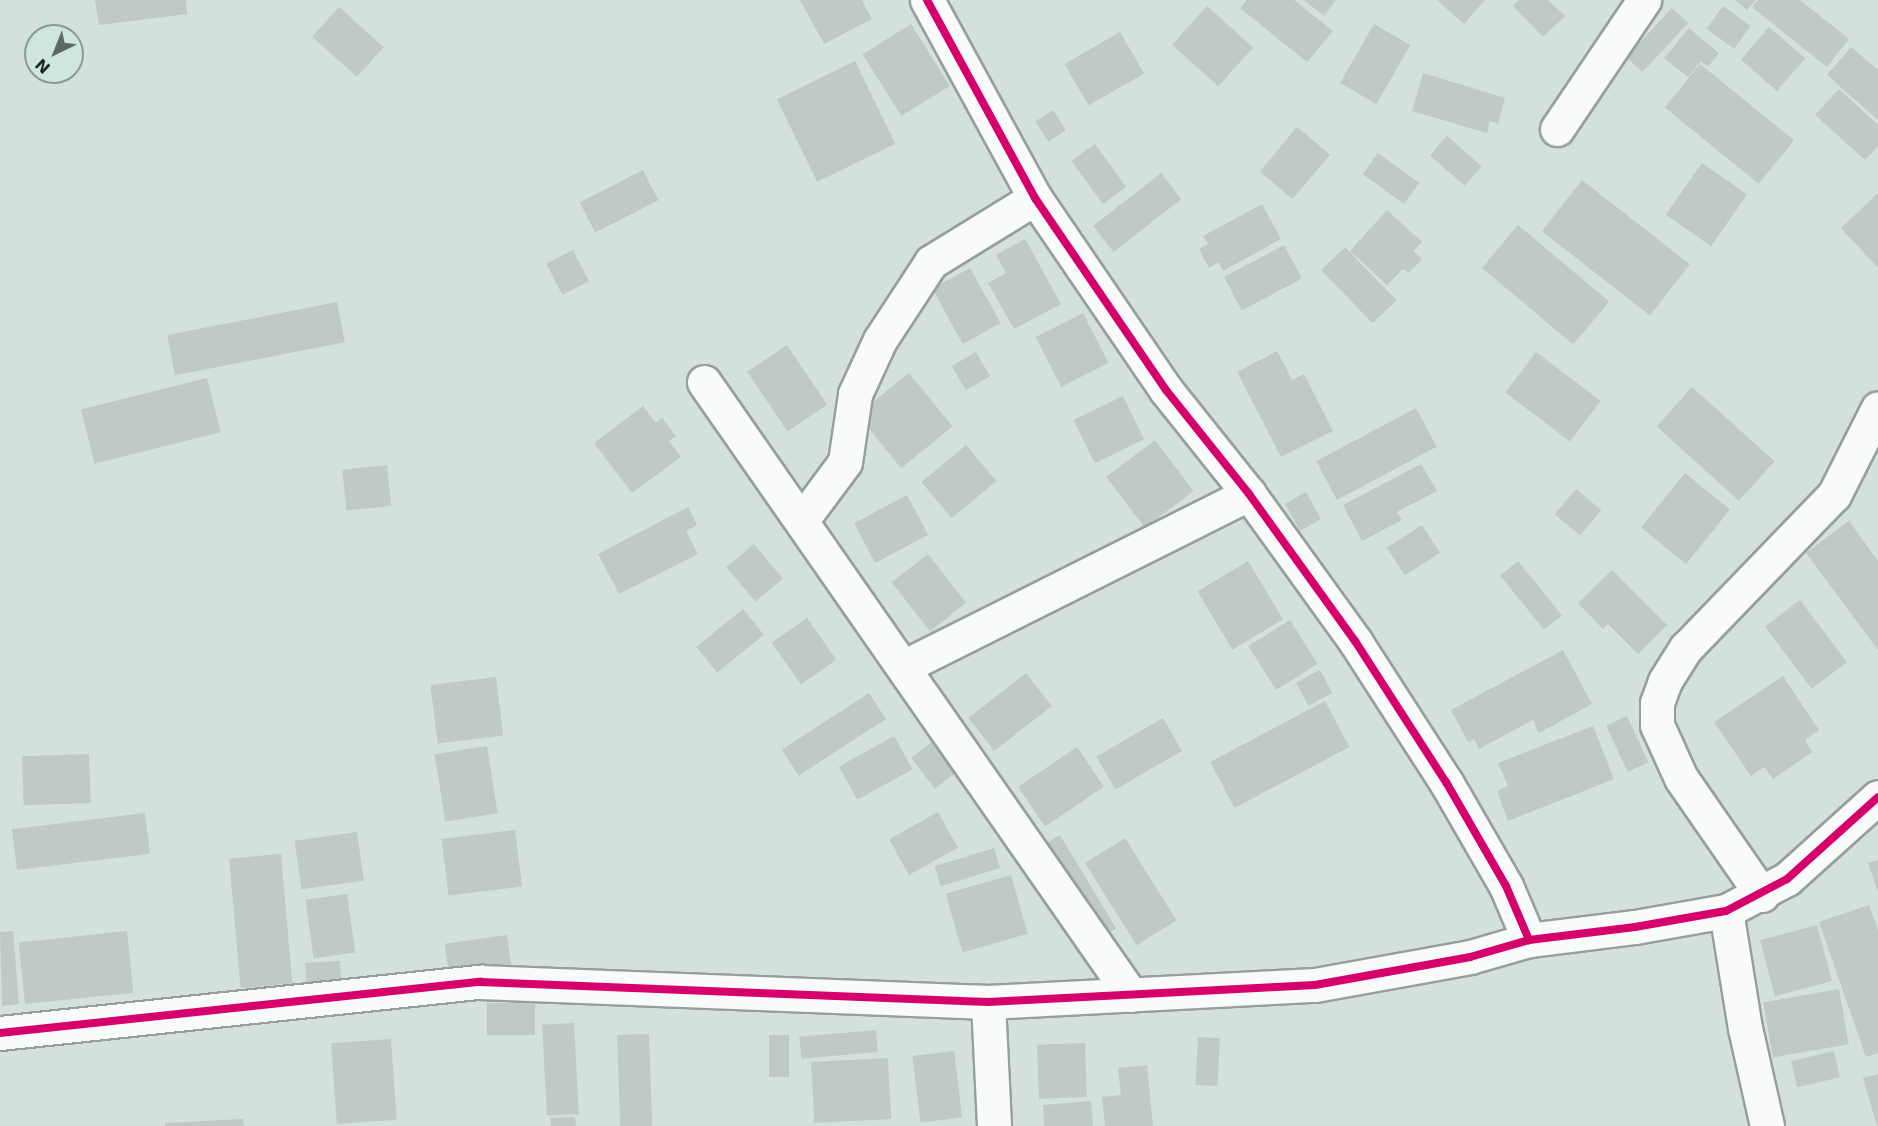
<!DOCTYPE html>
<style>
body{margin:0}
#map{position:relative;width:1878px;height:1126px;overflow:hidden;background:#d4e0dd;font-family:"DejaVu Sans",sans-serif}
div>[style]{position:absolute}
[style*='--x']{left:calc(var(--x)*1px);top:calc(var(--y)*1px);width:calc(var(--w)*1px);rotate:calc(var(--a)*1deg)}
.building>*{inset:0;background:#bfc9c6;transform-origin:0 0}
.roads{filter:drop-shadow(2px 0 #969f9d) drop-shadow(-2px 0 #969f9d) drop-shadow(0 2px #969f9d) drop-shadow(0 -2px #969f9d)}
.street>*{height:33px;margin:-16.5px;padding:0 16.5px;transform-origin:16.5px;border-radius:16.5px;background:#f9fafa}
.cycleway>*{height:8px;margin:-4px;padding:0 4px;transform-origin:4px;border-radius:4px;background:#d6006c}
span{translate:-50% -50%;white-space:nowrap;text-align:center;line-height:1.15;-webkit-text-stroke:4.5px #cfe5df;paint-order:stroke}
.north{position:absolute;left:24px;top:24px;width:60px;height:60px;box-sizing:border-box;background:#cfe5df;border:2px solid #899995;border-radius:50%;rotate:223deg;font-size:16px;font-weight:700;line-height:24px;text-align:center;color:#1f2826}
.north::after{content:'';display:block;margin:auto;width:21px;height:27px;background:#5e6866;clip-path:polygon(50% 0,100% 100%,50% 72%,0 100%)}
</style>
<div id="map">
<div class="building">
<div style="clip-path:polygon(95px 0,186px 0,187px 14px,99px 25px)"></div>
<div style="clip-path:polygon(800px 0,862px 0,872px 19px,824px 44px)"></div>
<div style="clip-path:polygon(1247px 0,1294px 0,1333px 31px,1307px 62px,1240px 8px)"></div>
<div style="clip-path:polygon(1304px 0,1336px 0,1324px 16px)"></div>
<div style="clip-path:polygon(1437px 0,1485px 0,1464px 24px)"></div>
<div style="clip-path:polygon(1519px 0,1548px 0,1565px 16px,1543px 37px,1513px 6px)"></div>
<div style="clip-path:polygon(1735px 0,1756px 0,1747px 10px)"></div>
<div style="clip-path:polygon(1758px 0,1800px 0,1849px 39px,1827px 67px,1752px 7px)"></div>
<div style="left:1207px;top:6px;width:62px;height:52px;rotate:42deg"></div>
<div style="left:1723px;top:6px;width:34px;height:28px;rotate:36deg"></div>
<div style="left:339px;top:7px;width:60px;height:40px;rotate:42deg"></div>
<div style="left:1672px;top:8px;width:22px;height:67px;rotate:43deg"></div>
<div style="left:911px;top:24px;width:73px;height:57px;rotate:58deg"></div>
<div style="left:1374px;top:24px;width:42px;height:68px;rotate:30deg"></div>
<div style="left:1769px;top:27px;width:48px;height:43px;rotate:41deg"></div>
<div style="clip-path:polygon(1689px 28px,1719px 53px,1708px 67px,1701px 61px,1688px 77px,1664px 58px)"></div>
<div style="left:1120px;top:32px;width:48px;height:64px;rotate:60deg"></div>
<div style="clip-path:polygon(1851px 47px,1878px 70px,1878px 120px,1827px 75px)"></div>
<div style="left:855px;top:61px;width:92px;height:87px;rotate:64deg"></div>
<div style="left:1700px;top:64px;width:121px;height:56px;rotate:39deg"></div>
<div style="clip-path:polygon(1423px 73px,1505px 98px,1498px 124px,1490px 121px,1487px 133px,1412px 111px)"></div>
<div style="clip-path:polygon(1839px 89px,1878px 125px,1878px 146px,1865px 160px,1815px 115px)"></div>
<div style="left:1053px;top:110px;width:24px;height:21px;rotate:57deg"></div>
<div style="left:1297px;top:127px;width:43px;height:58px;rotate:40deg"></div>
<div style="left:1447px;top:136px;width:46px;height:26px;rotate:41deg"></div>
<div style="left:1095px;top:144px;width:53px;height:29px;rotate:54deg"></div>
<div style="left:1378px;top:153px;width:51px;height:26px;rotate:36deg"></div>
<div style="left:1702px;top:163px;width:55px;height:63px;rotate:35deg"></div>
<div style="left:643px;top:170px;width:34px;height:71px;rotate:63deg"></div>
<div style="left:1161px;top:173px;width:33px;height:86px;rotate:52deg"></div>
<div style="left:1582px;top:180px;width:137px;height:65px;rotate:38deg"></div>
<div style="clip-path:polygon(1878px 193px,1878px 268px,1841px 228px)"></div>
<div style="clip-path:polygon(1262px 204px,1281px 239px,1223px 271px,1219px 262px,1209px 268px,1199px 249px,1208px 244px,1203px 236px)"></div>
<div style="clip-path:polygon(1387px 210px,1422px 242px,1413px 251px,1422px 259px,1408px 273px,1403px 269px,1387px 285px,1350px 251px)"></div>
<div style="left:1518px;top:225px;width:119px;height:56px;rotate:40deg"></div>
<div style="clip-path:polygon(1025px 239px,1061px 304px,1014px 329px,988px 283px,1006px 273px,996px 255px)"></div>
<div style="left:1284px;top:245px;width:38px;height:68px;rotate:62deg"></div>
<div style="left:1345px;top:247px;width:74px;height:33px;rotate:46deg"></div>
<div style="left:573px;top:250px;width:35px;height:30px;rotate:63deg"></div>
<div style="left:970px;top:268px;width:63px;height:43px;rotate:61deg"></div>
<div style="left:337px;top:302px;width:41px;height:173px;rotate:79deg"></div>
<div style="left:1083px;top:313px;width:56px;height:53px;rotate:63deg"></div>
<div style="left:787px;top:345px;width:72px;height:48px;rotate:56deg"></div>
<div style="clip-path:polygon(1277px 351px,1292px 380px,1304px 374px,1333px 431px,1281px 457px,1237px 372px)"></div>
<div style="left:976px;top:352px;width:28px;height:28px;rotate:60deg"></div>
<div style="left:1536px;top:352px;width:81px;height:51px;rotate:37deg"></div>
<div style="left:909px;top:373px;width:69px;height:66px;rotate:51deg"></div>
<div style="left:207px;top:378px;width:56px;height:130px;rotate:76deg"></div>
<div style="left:1692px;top:387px;width:111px;height:53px;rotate:42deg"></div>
<div style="left:1123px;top:396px;width:48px;height:55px;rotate:64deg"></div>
<div style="clip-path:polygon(643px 406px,656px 423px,662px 418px,676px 436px,669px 441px,681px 457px,632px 493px,594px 443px)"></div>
<div style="left:1416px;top:408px;width:44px;height:113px;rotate:62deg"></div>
<div style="left:1155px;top:440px;width:64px;height:61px;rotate:53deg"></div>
<div style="left:966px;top:445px;width:47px;height:58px;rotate:50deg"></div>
<div style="clip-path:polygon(1421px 464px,1437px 491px,1397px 512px,1402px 520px,1362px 541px,1343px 505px)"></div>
<div style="left:387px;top:465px;width:41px;height:45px;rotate:84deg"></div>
<div style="left:1685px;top:473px;width:58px;height:70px;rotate:39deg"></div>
<div style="left:1576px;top:489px;width:33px;height:33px;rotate:40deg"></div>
<div style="left:1306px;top:492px;width:31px;height:24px;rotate:61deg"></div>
<div style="left:907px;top:495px;width:45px;height:60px;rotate:62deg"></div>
<div style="clip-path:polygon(688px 507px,697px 525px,686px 531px,698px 554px,619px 594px,598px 554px)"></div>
<div style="clip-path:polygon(1849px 521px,1878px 561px,1878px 650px,1806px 553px)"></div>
<div style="left:1422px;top:525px;width:33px;height:42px;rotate:57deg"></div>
<div style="left:754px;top:544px;width:45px;height:36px;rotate:50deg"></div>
<div style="left:928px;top:554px;width:62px;height:46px;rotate:52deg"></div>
<div style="left:1248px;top:561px;width:68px;height:59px;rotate:59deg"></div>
<div style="left:1518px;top:561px;width:70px;height:23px;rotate:51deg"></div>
<div style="clip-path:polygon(1612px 570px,1667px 625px,1638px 654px,1608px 624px,1603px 629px,1578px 603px)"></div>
<div style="left:1800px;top:600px;width:78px;height:44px;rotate:53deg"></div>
<div style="left:743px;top:609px;width:33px;height:60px;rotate:51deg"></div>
<div style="left:807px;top:618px;width:51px;height:43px;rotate:55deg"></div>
<div style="left:1290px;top:620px;width:52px;height:49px;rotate:58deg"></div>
<div style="clip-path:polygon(1563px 650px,1592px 704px,1539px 733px,1533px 720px,1479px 749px,1474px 739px,1468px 742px,1451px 710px)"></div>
<div style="left:1320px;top:670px;width:26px;height:27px;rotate:62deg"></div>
<div style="left:1026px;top:673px;width:42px;height:73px;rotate:52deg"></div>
<div style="clip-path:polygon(1783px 676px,1819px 730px,1805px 740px,1812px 752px,1773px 779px,1764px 767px,1751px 776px,1714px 722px)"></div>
<div style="left:496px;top:677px;width:59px;height:66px;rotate:83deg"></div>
<div style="left:869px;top:693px;width:31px;height:104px;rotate:57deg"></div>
<div style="left:1325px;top:701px;width:52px;height:130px;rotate:62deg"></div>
<div style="left:1627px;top:716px;width:51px;height:23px;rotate:65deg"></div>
<div style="left:1163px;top:718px;width:38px;height:77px;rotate:60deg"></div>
<div style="clip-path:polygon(1593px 726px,1614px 779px,1508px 821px,1497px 791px,1508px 786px,1498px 763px)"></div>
<div style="left:894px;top:736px;width:38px;height:63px;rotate:61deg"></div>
<div style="left:932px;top:742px;width:39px;height:26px;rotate:53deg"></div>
<div style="left:487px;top:746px;width:68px;height:53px;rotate:81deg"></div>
<div style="left:1077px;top:747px;width:48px;height:71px;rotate:56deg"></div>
<div style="left:89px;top:754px;width:49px;height:67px;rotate:88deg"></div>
<div style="left:938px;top:812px;width:41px;height:56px;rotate:61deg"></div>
<div style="left:145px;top:813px;width:41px;height:134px;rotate:83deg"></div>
<div style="left:515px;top:830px;width:57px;height:74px;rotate:83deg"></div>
<div style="left:357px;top:832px;width:49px;height:63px;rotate:82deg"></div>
<div style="left:1060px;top:835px;width:109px;height:22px;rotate:59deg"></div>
<div style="left:1125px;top:838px;width:97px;height:47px;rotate:58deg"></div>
<div style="left:994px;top:848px;width:21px;height:62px;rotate:73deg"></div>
<div style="left:281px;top:854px;width:130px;height:52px;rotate:85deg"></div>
<div style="clip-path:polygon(1878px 860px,1878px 892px,1868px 863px)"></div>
<div style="left:1011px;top:875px;width:61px;height:68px;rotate:74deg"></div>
<div style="left:347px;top:894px;width:59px;height:42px;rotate:82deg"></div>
<div style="clip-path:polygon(1869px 905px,1878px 930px,1878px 1053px,1866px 1057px,1819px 922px)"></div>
<div style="left:1817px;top:925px;width:58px;height:59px;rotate:75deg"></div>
<div style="clip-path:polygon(13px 931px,19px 1004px,2px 1006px,0 932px)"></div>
<div style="left:127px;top:931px;width:62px;height:109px;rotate:84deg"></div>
<div style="left:507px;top:935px;width:30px;height:63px;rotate:82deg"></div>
<div style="left:340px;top:961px;width:21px;height:35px;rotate:87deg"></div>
<div style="left:1839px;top:989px;width:56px;height:77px;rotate:80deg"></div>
<div style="left:487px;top:1003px;width:48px;height:32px"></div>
<div style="left:574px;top:1023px;width:91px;height:32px;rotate:87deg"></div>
<div style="left:876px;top:1030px;width:22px;height:77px;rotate:85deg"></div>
<div style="left:649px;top:1034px;width:92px;height:32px;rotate:88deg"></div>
<div style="left:769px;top:1035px;width:20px;height:42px"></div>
<div style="left:1198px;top:1037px;width:22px;height:48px;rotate:3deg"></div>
<div style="left:391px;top:1039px;width:81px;height:60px;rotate:86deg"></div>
<div style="left:1085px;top:1043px;width:54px;height:48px;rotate:88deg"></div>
<div style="left:954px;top:1051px;width:67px;height:42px;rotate:83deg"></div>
<div style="left:1834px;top:1051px;width:27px;height:44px;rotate:77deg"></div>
<div style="left:888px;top:1058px;width:61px;height:77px;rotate:87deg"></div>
<div style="clip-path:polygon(1147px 1065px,1153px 1126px,1105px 1126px,1102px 1097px,1121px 1095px,1118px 1068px)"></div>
<div style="clip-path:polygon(1878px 1074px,1878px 1126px,1877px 1126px,1863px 1078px)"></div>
<div style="clip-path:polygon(1091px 1101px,1093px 1126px,1044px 1126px,1043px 1105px)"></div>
<div style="clip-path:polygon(575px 1117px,576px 1126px,551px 1126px,550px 1118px)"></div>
<div style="clip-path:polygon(243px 1119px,244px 1126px,165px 1126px,165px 1123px)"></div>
</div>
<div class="roads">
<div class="street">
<div style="--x:927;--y:0;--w:226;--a:61.4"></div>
<div style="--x:1035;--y:198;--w:232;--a:55.7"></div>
<div style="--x:1166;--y:390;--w:133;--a:51.4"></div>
<div style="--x:1249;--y:494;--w:181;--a:54.2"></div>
<div style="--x:1355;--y:641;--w:168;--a:57.2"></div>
<div style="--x:1446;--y:782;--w:120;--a:60"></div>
<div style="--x:1506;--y:886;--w:59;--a:66.9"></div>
<div style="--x:1557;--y:129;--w:156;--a:-56"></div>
<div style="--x:704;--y:382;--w:747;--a:55.14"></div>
<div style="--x:802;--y:520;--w:72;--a:-53.4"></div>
<div style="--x:845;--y:462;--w:69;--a:-81.6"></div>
<div style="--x:855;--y:394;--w:60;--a:-65.2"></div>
<div style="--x:880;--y:340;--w:93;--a:-56.8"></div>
<div style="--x:931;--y:262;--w:122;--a:-31.6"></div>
<div style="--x:905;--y:666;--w:385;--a:-26.6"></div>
<div style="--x:1762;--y:895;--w:142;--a:-124.7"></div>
<div style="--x:1681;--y:778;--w:58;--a:-114.4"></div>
<div style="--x:1657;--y:725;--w:22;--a:-90"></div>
<div style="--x:1657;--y:703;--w:23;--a:-70"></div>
<div style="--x:1665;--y:681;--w:39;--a:-58"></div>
<div style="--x:1686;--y:648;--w:213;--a:-46"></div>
<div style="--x:1834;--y:495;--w:97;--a:-63.2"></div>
<div style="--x:1726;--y:911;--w:119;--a:80.8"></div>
<div style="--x:1745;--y:1028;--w:100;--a:77.3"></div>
<div style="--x:988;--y:1002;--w:124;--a:87.2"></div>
<div style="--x:0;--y:1033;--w:483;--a:-6.1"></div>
<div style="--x:480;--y:982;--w:508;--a:2.25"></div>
<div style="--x:988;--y:1002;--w:327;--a:-3"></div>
<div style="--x:1315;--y:985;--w:158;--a:-10.2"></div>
<div style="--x:1470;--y:957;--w:61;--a:-16.1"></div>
<div style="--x:1529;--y:940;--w:107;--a:-7"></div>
<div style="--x:1635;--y:927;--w:92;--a:-10"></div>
<div style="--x:1726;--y:911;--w:69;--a:-27.7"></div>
<div style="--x:1787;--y:879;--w:122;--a:-42"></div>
</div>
</div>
<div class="cycleway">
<div style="--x:927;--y:0;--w:226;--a:61.4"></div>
<div style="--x:1035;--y:198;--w:232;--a:55.7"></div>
<div style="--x:1166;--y:390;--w:133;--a:51.4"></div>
<div style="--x:1249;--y:494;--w:181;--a:54.2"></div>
<div style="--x:1355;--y:641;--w:168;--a:57.2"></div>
<div style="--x:1446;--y:782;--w:120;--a:60"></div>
<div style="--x:1506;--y:886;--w:59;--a:66.9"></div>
<div style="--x:0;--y:1033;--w:483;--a:-6.1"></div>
<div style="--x:480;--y:982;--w:508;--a:2.25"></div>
<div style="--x:988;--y:1002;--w:327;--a:-3"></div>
<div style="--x:1315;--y:985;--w:158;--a:-10.2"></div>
<div style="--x:1470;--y:957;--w:61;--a:-16.1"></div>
<div style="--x:1529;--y:940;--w:107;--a:-7"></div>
<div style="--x:1635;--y:927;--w:92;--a:-10"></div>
<div style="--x:1726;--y:911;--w:69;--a:-27.7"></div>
<div style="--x:1787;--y:879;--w:122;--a:-42"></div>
</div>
<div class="north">N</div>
</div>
